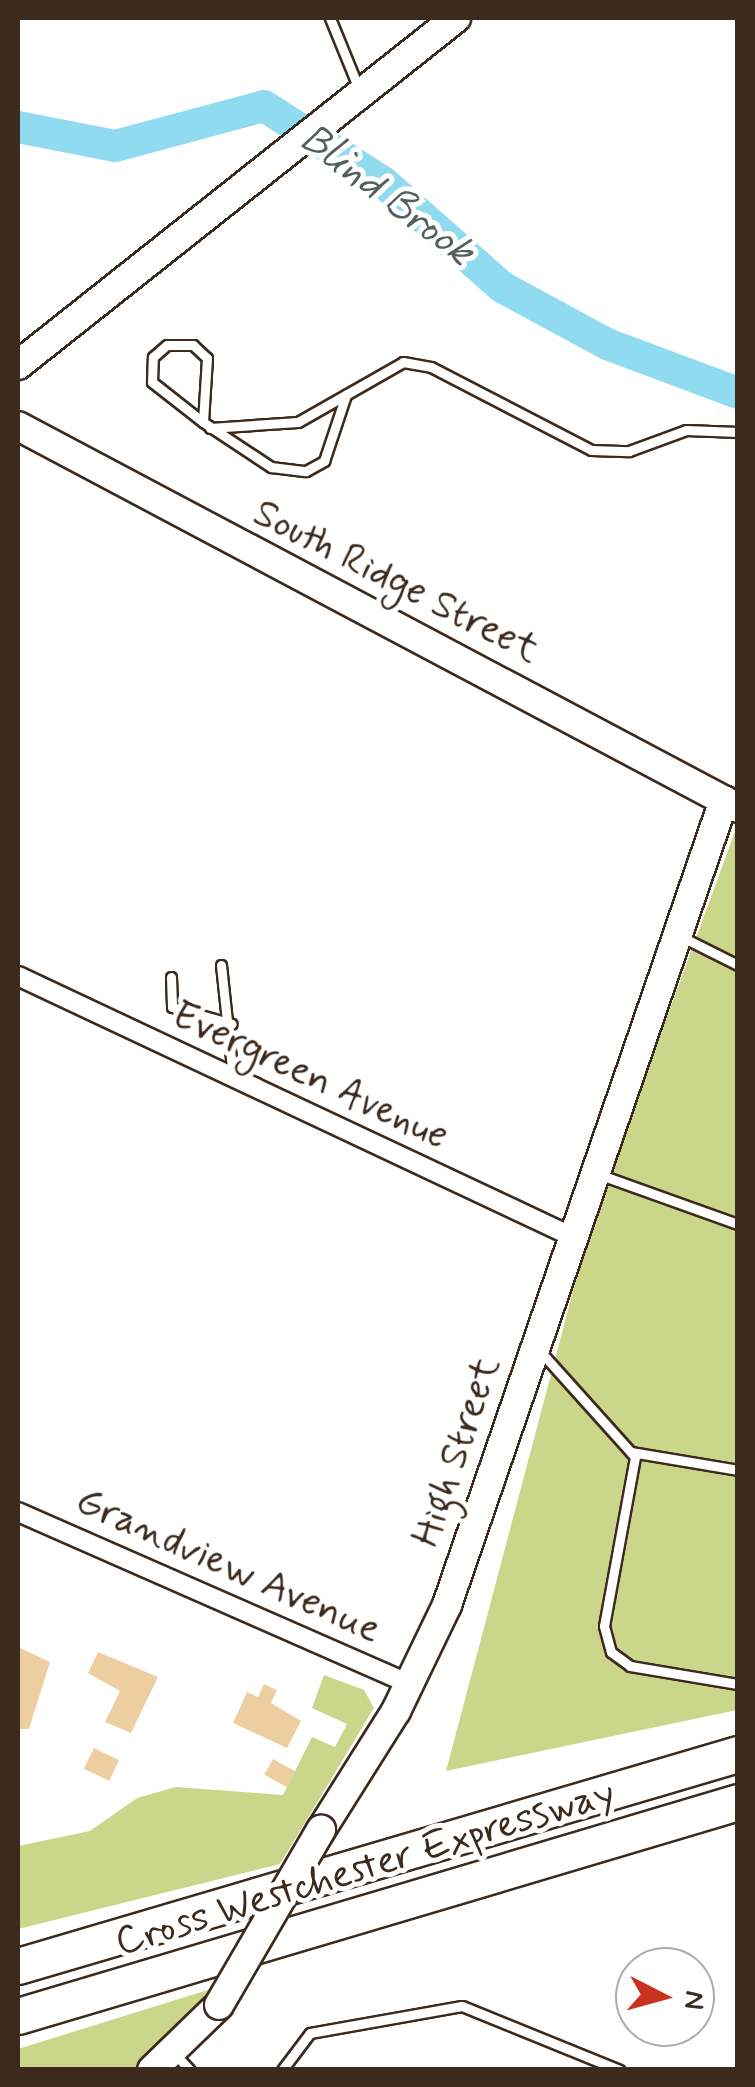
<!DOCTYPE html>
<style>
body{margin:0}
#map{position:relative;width:755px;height:2087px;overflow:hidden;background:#fff;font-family:Mynerve,sans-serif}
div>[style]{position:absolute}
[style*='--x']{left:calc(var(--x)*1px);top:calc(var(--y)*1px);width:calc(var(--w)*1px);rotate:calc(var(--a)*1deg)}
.green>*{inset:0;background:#cad689}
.river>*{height:32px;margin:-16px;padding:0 16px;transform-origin:16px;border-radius:16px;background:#91dbf1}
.building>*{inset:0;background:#edcea0;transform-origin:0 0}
.roads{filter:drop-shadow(2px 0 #3b2a1e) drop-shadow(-2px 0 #3b2a1e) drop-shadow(0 2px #3b2a1e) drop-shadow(0 -2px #3b2a1e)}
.lane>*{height:9px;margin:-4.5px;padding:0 4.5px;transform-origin:4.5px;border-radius:4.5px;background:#fff}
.street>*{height:18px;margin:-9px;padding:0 9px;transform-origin:9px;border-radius:9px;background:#fff}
.secondary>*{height:28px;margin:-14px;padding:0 14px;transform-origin:14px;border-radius:14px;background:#fff}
.highway>*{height:35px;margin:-17.5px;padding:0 17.5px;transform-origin:17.5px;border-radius:17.5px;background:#fff}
.bridges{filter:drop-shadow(2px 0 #3b2a1e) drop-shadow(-2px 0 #3b2a1e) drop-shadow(0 2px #3b2a1e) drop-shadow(0 -2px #3b2a1e)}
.secondary-bridge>*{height:28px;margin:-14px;padding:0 14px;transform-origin:14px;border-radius:14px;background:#fff}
span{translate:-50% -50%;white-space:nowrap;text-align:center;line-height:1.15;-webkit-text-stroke:10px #fff;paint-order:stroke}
.street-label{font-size:40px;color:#3b2a1e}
.water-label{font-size:42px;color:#555f5d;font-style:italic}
.frame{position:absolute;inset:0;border:20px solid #3b2a1e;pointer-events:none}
.north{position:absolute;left:615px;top:1947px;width:100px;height:100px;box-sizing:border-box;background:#fff;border:2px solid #b1aaa5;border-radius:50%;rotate:96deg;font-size:28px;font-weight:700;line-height:40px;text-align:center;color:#3b2a1e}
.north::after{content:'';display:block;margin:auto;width:35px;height:45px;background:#c8321e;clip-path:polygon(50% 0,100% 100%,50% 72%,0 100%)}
</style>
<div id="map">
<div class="green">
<div style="clip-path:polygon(737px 826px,737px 1710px,446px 1771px,590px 1227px)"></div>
<div style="clip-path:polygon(324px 1675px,364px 1690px,374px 1708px,280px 1864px,18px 1929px,18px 1846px,90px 1831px,137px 1798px,176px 1787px,283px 1795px,312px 1737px,335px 1747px,347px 1724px,312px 1708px)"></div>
<div style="clip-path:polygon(211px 1989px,135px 2069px,18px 2070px,18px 2049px)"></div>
</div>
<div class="river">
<div style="--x:18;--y:127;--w:99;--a:11.1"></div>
<div style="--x:115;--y:146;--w:154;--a:-15"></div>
<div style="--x:264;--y:106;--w:141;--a:32.6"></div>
<div style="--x:383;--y:182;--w:159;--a:41.4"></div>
<div style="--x:502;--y:287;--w:119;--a:28.5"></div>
<div style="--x:607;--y:344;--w:140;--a:20.5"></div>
</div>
<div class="building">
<div style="clip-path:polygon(18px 1647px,50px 1662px,29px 1729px,18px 1729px)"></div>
<div style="clip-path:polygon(98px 1652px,158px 1677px,131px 1733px,105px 1722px,120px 1691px,88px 1673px)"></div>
<div style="clip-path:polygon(264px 1684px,277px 1690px,271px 1703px,301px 1721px,287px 1748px,233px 1723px,247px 1692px,258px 1697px)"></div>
<div style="left:94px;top:1748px;width:28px;height:23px;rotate:26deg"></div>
<div style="left:273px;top:1759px;width:26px;height:18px;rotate:29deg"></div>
</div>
<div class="roads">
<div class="lane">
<div style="--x:330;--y:18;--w:77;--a:67.8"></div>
<div style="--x:203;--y:422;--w:65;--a:-141.9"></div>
<div style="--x:152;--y:382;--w:25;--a:-88"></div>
<div style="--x:153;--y:357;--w:18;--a:-41"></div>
<div style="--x:167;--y:345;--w:26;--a:0"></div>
<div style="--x:193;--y:345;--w:19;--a:43"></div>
<div style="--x:207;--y:358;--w:64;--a:93.6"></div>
<div style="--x:203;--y:422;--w:82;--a:33.5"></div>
<div style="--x:271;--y:467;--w:35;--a:7"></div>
<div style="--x:306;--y:471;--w:21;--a:-29"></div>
<div style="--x:324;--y:461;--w:70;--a:-71.6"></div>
<div style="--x:210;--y:428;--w:88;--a:-3.9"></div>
<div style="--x:298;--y:422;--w:121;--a:-29.7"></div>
<div style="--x:403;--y:362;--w:28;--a:10"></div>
<div style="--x:431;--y:367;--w:180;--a:27.4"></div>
<div style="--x:591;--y:450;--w:38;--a:2"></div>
<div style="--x:629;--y:451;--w:61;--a:-20.2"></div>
<div style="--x:686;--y:430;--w:52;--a:2.2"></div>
<div style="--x:682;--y:937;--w:63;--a:26.6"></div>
<div style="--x:221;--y:965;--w:113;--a:83.9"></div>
<div style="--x:171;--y:977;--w:30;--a:88"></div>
<div style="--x:172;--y:1007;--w:62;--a:15.8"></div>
<div style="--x:598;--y:1174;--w:149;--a:19.7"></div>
<div style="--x:540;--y:1351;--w:142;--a:48.1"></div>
<div style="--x:635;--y:1457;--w:172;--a:100.4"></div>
<div style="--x:604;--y:1626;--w:27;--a:75"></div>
<div style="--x:611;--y:1652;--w:24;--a:36"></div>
<div style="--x:630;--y:1666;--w:109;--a:9.5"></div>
<div style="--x:631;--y:1452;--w:109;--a:9.5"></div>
<div style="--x:174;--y:2053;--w:23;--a:47"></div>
<div style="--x:282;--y:2070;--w:46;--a:-52.9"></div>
<div style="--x:310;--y:2033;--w:154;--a:-10.1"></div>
<div style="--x:462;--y:2006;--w:170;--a:22.1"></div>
</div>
<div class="street">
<div style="--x:18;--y:976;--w:613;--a:25.19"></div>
<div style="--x:18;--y:1512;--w:428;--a:23.7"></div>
</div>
<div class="secondary">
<div style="--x:18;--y:365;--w:559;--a:-38.39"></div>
<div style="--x:18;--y:426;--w:815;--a:27.95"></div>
<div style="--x:321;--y:1830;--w:141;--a:-57.8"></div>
<div style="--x:396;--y:1711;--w:118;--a:-64.3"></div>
<div style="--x:447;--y:1605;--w:851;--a:-71.01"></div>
<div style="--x:152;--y:2070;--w:93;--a:-44.1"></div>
</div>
<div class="highway">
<div style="--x:18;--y:1966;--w:751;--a:-16.41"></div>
<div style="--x:18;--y:2016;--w:751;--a:-16.55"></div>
</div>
</div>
<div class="bridges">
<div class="secondary-bridge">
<div style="--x:219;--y:2005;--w:203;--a:-59.8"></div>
</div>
</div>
<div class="street-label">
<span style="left:396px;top:582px;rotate:27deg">South Ridge Street</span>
<span style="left:310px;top:1076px;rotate:25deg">Evergreen Avenue</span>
<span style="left:457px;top:1452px;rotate:-71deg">High Street</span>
<span style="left:228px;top:1566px;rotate:24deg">Grandview Avenue</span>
<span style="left:365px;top:1868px;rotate:-17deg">Cross Westchester Expressway</span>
</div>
<div class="water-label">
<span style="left:386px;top:196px;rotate:37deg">Blind Brook</span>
</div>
<div class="frame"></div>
<div class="north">N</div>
</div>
